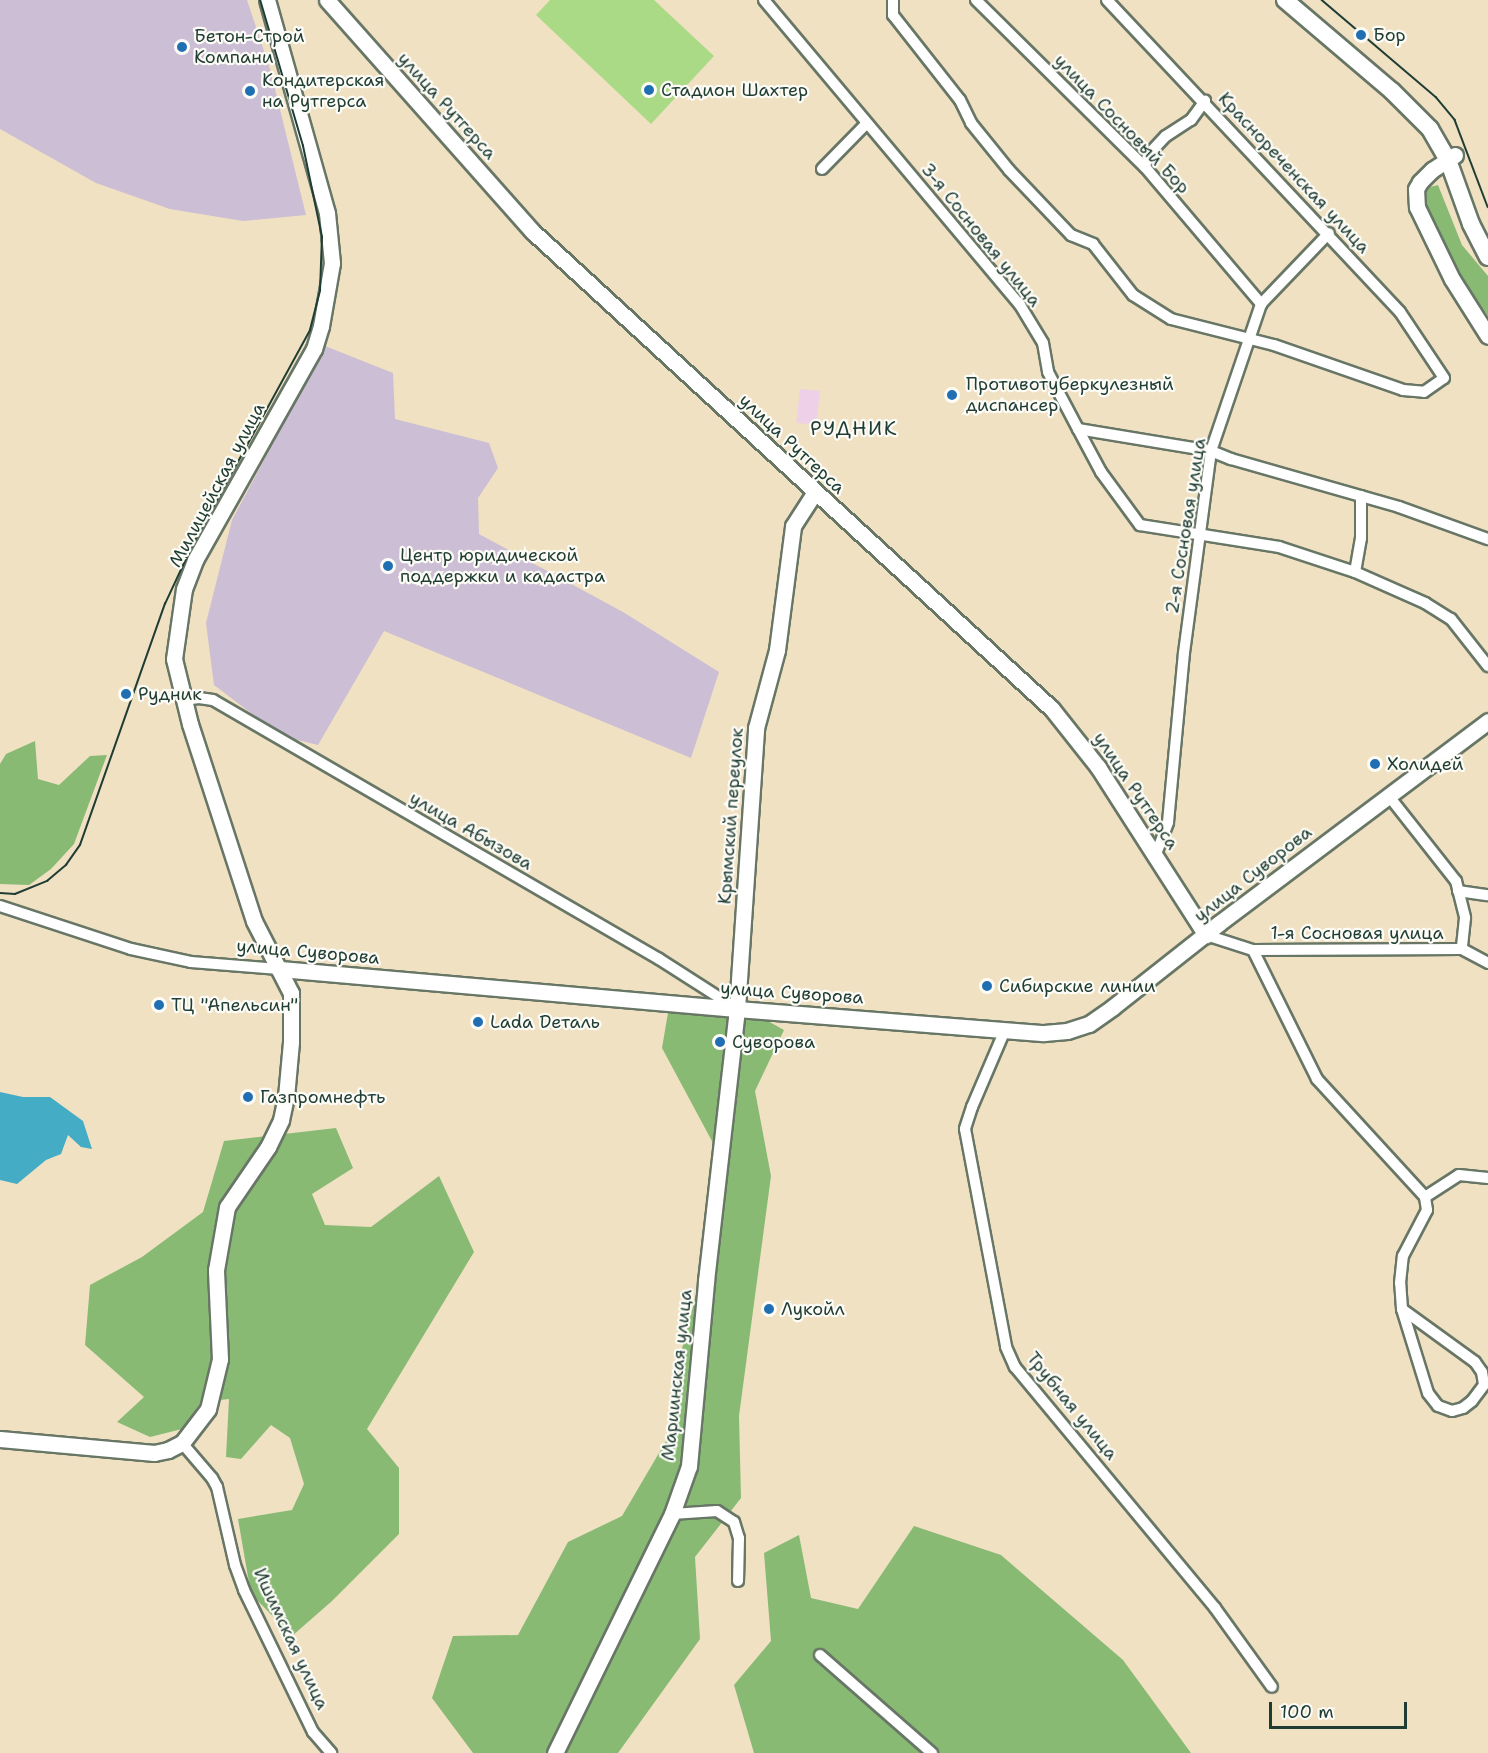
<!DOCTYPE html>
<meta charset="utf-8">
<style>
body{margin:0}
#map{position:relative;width:1488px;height:1753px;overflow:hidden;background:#f0e1c3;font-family:"Shantell Sans",sans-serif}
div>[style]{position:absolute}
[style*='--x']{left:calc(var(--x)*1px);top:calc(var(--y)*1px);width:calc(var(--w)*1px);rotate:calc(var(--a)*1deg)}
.built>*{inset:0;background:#eed0e8;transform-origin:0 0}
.industrial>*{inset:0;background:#ccbed4}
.green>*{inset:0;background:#abda87}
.forest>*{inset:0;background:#88ba74}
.water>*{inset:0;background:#45acc5}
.roads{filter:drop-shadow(2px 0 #687666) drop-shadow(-2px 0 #687666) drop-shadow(0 2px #687666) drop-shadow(0 -2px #687666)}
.minor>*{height:10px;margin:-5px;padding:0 5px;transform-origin:5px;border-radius:5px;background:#fff}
.secondary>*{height:15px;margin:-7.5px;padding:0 7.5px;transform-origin:7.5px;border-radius:7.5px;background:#fff}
.primary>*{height:16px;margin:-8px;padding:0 8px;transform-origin:8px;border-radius:8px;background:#fff}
.tram>*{height:1.5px;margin:-0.75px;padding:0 0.75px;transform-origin:0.75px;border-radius:0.75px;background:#1f3d34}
.dots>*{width:16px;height:16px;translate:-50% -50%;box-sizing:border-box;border:3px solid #fdfcf7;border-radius:50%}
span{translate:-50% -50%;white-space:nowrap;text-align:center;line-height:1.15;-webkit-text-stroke:4.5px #fdfcf7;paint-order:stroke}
.poi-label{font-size:18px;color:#1f3d34}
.left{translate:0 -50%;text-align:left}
.street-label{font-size:18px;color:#1f3d34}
.neighbourhood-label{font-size:20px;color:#1f3d34;letter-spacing:1.5px}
.scale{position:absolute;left:1269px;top:1702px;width:138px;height:27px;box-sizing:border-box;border:3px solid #1f3d34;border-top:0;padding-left:8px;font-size:18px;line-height:21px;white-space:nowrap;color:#1f3d34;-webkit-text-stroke:4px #fdfcf7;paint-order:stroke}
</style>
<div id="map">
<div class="built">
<div style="left:800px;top:389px;width:20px;height:34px;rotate:6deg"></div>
</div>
<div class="industrial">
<div style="clip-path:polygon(0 0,247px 0,270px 69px,306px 215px,243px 221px,170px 209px,96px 183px,0 129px)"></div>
<div style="clip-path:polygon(325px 346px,393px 373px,395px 419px,489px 443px,498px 468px,478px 498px,479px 534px,623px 612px,719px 672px,691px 758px,384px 631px,318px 745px,281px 736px,214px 685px,206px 623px,232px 520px)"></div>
</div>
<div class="green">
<div style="clip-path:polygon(550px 0,654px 0,714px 56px,651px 124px,536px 15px)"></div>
</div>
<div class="forest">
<div style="clip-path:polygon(1438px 185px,1462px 245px,1488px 276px,1488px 316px,1465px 283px,1424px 204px,1426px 188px)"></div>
<div style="clip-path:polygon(35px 741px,38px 779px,59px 785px,90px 756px,107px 755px,74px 844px,51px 869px,29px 885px,0 884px,0 764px,6px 754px)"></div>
<div style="clip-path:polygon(669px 1007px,766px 1020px,784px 1030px,755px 1091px,771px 1176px,739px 1416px,741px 1498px,695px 1557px,700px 1639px,618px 1753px,473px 1753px,432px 1698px,453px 1636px,518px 1635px,568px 1542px,622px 1516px,676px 1424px,678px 1364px,728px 1171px,662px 1048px)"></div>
<div style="clip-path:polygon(336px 1128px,353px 1168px,312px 1194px,325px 1225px,371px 1227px,439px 1176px,474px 1252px,367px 1429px,399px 1468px,399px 1534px,332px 1601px,292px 1636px,251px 1594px,238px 1519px,292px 1510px,304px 1484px,290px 1438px,271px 1425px,241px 1459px,226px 1457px,229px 1399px,201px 1402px,182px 1429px,150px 1437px,117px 1422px,144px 1397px,85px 1345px,90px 1285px,142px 1257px,203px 1212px,224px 1141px)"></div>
<div style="clip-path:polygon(914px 1526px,1001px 1555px,1123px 1660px,1191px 1753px,754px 1753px,734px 1685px,771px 1641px,764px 1553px,799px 1535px,811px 1598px,858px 1609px)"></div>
</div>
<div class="water">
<div style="clip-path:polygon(0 1092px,23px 1097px,50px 1097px,83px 1121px,92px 1149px,81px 1147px,68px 1135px,61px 1154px,46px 1160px,17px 1184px,0 1180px)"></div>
</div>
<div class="roads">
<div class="minor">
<div style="--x:764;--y:0;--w:398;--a:50"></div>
<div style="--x:1020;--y:305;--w:44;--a:58.8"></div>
<div style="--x:1043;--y:343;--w:29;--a:80"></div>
<div style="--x:1048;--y:372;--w:64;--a:62.2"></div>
<div style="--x:1078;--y:429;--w:135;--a:9.4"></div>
<div style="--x:1211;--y:451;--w:22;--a:22"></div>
<div style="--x:1231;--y:459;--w:175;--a:15.9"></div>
<div style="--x:1399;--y:507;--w:95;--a:19.8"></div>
<div style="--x:893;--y:0;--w:15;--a:90"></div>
<div style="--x:893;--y:15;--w:108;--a:51.8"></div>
<div style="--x:960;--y:100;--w:25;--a:64"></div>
<div style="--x:971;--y:123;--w:60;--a:51"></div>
<div style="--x:1009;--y:170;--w:90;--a:46.4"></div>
<div style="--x:1071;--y:235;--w:24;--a:22"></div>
<div style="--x:1093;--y:244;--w:65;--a:51.9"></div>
<div style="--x:1133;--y:295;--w:45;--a:32.3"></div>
<div style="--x:1171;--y:319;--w:106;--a:14.2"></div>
<div style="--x:1274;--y:345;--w:137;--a:19.2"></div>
<div style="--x:1403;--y:390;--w:21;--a:5"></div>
<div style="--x:1424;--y:392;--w:24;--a:-35"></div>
<div style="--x:1444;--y:378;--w:79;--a:-123.7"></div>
<div style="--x:1400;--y:312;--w:428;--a:-133.2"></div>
<div style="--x:976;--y:0;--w:238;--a:44.7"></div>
<div style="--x:1145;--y:167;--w:180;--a:49.7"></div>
<div style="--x:1145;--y:167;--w:12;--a:-76"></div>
<div style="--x:1148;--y:155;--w:26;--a:-47"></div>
<div style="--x:1166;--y:136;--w:30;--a:-33"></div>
<div style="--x:1191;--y:120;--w:24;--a:-54"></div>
<div style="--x:822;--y:169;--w:64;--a:-45.6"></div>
<div style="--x:1078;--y:429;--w:49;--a:61.9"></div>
<div style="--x:1101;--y:472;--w:66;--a:53.7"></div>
<div style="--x:1140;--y:525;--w:141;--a:9"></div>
<div style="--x:1279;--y:547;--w:80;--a:18.2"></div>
<div style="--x:1355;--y:572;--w:77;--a:23.9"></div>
<div style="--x:1425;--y:603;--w:31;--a:32"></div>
<div style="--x:1451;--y:619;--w:60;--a:51.8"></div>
<div style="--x:1355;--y:572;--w:35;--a:-80"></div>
<div style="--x:1361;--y:538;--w:42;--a:-90"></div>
<div style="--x:183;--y:700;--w:16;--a:-7"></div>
<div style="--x:199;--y:698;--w:14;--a:8"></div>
<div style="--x:213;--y:700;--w:516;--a:30.14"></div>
<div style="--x:659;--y:959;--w:89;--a:32.6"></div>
<div style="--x:1388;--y:795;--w:110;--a:51.7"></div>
<div style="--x:1456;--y:881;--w:38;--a:76"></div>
<div style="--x:1465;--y:918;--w:31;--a:96"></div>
<div style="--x:1156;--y:854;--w:34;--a:-69"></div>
<div style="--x:1168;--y:822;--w:170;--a:-84.6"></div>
<div style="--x:1184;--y:653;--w:204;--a:-82.4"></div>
<div style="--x:1211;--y:451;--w:155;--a:-71.2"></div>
<div style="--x:1261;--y:304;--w:98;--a:-46.2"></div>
<div style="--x:1458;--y:891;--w:30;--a:8"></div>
<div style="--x:0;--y:906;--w:138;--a:18.2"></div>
<div style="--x:131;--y:949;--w:61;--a:12.2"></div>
<div style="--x:191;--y:962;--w:88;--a:4.5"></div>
<div style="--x:1206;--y:935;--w:49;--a:17.7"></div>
<div style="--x:1253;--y:950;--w:144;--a:63.6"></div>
<div style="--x:1317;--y:1079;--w:160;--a:47.5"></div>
<div style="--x:1253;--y:950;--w:209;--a:-0.3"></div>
<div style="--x:1462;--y:949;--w:30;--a:28"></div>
<div style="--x:1005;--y:1030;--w:84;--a:113.2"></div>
<div style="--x:972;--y:1107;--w:23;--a:108"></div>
<div style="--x:965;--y:1129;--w:222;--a:79.3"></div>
<div style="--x:1006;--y:1347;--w:22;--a:66"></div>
<div style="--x:1015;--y:1367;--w:313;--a:50.3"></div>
<div style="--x:1215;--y:1608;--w:97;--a:54.2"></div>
<div style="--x:1402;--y:1309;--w:90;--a:36"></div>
<div style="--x:1475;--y:1362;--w:12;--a:55"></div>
<div style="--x:1482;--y:1372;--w:13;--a:81"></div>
<div style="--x:1484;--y:1385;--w:20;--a:127"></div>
<div style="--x:1472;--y:1401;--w:11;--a:142"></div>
<div style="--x:1463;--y:1408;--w:11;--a:165"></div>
<div style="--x:1452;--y:1411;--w:15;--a:-160"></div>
<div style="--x:1438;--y:1406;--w:16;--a:-128"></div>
<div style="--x:1428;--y:1393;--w:88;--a:-107.2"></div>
<div style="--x:1402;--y:1309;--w:26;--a:-94"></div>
<div style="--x:1400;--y:1283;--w:27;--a:-84"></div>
<div style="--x:1403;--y:1256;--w:52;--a:-62.4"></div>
<div style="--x:1427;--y:1210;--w:13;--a:-99"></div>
<div style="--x:1425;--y:1197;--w:40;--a:-32.9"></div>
<div style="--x:1459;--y:1175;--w:29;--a:6"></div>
<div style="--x:182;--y:1443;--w:46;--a:49.4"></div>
<div style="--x:212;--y:1478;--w:10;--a:61"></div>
<div style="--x:217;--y:1487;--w:80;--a:77"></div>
<div style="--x:235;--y:1565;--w:27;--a:70"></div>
<div style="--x:244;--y:1590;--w:158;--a:64.1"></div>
<div style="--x:313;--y:1732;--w:28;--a:49"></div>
<div style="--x:672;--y:1514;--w:45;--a:-3.8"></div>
<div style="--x:717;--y:1511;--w:20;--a:33"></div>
<div style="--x:734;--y:1522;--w:17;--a:73"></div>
<div style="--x:739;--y:1538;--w:43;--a:91.3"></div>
<div style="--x:820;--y:1655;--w:149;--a:41.2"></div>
</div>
<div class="secondary">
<div style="--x:327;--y:0;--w:309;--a:48.4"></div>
<div style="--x:532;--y:231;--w:706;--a:42.59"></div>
<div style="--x:1052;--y:709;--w:74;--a:51.6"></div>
<div style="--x:1098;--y:767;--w:200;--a:57.3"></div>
<div style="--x:1455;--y:155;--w:27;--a:147"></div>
<div style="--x:1432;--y:170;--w:17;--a:135"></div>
<div style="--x:1420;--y:182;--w:8;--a:120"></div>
<div style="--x:1416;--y:189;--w:18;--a:87"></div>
<div style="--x:1417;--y:207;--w:80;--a:64.1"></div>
<div style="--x:1452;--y:279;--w:67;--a:57.7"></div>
<div style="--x:279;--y:969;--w:460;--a:5"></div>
<div style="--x:737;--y:1009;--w:308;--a:4.5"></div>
<div style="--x:1044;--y:1033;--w:23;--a:-5"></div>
<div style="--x:1067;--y:1031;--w:23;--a:-18"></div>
<div style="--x:1089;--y:1024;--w:29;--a:-35"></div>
<div style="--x:1113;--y:1007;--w:134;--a:-38.3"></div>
<div style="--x:1218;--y:924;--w:338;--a:-36.9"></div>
<div style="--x:0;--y:1439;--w:155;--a:5.2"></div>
<div style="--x:154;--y:1453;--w:14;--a:-12"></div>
<div style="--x:168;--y:1450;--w:16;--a:-27"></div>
<div style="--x:182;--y:1443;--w:43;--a:-52.6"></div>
<div style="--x:208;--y:1409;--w:51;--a:-76.5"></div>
<div style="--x:220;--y:1359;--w:89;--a:-92.6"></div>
<div style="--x:216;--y:1270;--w:64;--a:-80.1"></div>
<div style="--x:227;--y:1207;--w:73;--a:-55.7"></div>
<div style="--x:268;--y:1147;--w:30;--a:-64"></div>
<div style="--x:281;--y:1120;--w:24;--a:-78"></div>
<div style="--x:286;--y:1097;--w:55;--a:-84.8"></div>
<div style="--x:291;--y:1042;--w:49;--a:-90"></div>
<div style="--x:291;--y:993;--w:81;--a:-117.2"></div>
<div style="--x:254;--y:921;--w:207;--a:-108"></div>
<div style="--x:190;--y:724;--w:67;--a:-103.8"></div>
<div style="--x:174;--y:659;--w:71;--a:-81.9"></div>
<div style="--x:184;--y:589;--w:31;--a:-69"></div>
<div style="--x:195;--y:560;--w:242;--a:-60.6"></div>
<div style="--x:314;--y:349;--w:24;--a:-73"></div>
<div style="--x:321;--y:326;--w:64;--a:-80.1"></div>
<div style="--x:332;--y:263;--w:50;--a:-95.7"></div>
<div style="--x:327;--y:213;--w:221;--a:-105.7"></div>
<div style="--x:555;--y:1753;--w:266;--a:-63.9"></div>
<div style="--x:672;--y:1514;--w:51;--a:-70.5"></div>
<div style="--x:689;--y:1466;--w:186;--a:-84.7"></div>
<div style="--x:706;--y:1281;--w:274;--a:-83.5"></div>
<div style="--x:737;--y:1009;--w:282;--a:-86.1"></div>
<div style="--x:756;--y:728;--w:81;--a:-74.9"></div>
<div style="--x:777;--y:650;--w:125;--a:-82.6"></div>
<div style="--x:793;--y:526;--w:40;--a:-57.1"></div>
</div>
<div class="primary">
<div style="--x:1285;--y:0;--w:140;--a:40.4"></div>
<div style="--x:1392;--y:91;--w:54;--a:45"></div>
<div style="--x:1430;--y:129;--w:36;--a:60"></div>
<div style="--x:1448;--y:160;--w:68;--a:70.2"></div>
<div style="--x:1471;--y:224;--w:37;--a:63"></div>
</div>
</div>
<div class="tram">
<div style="--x:1322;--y:0;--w:150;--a:40.4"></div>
<div style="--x:1436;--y:97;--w:30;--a:50"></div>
<div style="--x:1455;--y:120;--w:93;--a:69.2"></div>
<div style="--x:0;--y:893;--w:15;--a:4"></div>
<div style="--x:15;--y:894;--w:35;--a:-22"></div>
<div style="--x:47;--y:881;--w:25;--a:-40"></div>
<div style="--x:66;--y:865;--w:24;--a:-55"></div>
<div style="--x:80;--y:845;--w:256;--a:-70.6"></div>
<div style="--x:165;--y:604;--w:66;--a:-65"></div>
<div style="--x:193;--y:544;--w:244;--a:-61.3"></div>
<div style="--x:310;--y:330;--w:40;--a:-75.6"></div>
<div style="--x:320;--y:291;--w:54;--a:-87.9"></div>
<div style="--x:322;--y:237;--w:93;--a:-101.8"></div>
<div style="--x:303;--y:146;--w:152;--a:-106.4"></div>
</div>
<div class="dots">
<div style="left:1361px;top:35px;background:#1f6fb2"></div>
<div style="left:182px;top:47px;background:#1f6fb2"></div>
<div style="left:649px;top:90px;background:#1f6fb2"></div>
<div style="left:250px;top:91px;background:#1f6fb2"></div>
<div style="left:952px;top:395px;background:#1f6fb2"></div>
<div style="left:388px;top:566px;background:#1f6fb2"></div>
<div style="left:126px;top:694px;background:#1f6fb2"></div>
<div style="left:1375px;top:764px;background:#1f6fb2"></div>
<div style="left:987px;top:986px;background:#1f6fb2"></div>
<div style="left:159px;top:1005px;background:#1f6fb2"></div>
<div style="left:478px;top:1022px;background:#1f6fb2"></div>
<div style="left:720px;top:1042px;background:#1f6fb2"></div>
<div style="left:248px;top:1097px;background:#1f6fb2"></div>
<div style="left:769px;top:1309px;background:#1f6fb2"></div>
</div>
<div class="poi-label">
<span class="left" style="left:1373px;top:35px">Бор</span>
<span class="left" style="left:194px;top:47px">Бетон-Строй<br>Компани</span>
<span class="left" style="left:262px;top:91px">Кондитерская<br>на Рутгерса</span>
<span class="left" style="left:661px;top:90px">Стадион Шахтер</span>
<span class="left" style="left:966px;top:395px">Противотуберкулезный<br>диспансер</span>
<span class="left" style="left:400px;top:566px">Центр юридической<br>поддержки и кадастра</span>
<span class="left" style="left:138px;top:694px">Рудник</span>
<span class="left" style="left:1387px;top:764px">Холидей</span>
<span class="left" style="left:999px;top:986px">Сибирские линии</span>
<span class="left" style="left:171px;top:1005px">ТЦ "Апельсин"</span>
<span class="left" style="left:490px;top:1022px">Lada Dеталь</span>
<span class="left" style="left:732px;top:1042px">Суворова</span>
<span class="left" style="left:260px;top:1097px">Газпромнефть</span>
<span class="left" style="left:781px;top:1309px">Лукойл</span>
</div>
<div class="street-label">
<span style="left:447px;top:106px;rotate:48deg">улица Рутгерса</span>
<span style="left:1122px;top:124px;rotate:46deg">улица Сосновый Бор</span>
<span style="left:1294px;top:173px;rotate:47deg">Краснореченская улица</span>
<span style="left:981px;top:235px;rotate:51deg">3-я Сосновая улица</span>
<span style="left:792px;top:444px;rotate:43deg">улица Рутгерса</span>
<span style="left:217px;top:485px;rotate:-62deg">Милицейская улица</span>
<span style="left:1186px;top:526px;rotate:-81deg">2-я Сосновая улица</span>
<span style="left:1136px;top:791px;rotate:56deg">улица Рутгерса</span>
<span style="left:731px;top:816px;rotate:-86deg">Крымский переулок</span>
<span style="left:471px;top:831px;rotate:30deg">улица Абызова</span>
<span style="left:1253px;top:874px;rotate:-38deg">улица Суворова</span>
<span style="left:1357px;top:933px">1-я Сосновая улица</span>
<span style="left:308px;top:952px;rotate:5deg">улица Суворова</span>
<span style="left:792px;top:993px;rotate:4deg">улица Суворова</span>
<span style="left:677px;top:1375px;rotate:-84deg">Мариинская улица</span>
<span style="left:1072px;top:1406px;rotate:51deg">Трубная улица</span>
<span style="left:291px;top:1639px;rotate:65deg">Ишимская улица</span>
</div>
<div class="neighbourhood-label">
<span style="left:854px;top:428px">РУДНИК</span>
</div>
<div class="scale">100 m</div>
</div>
